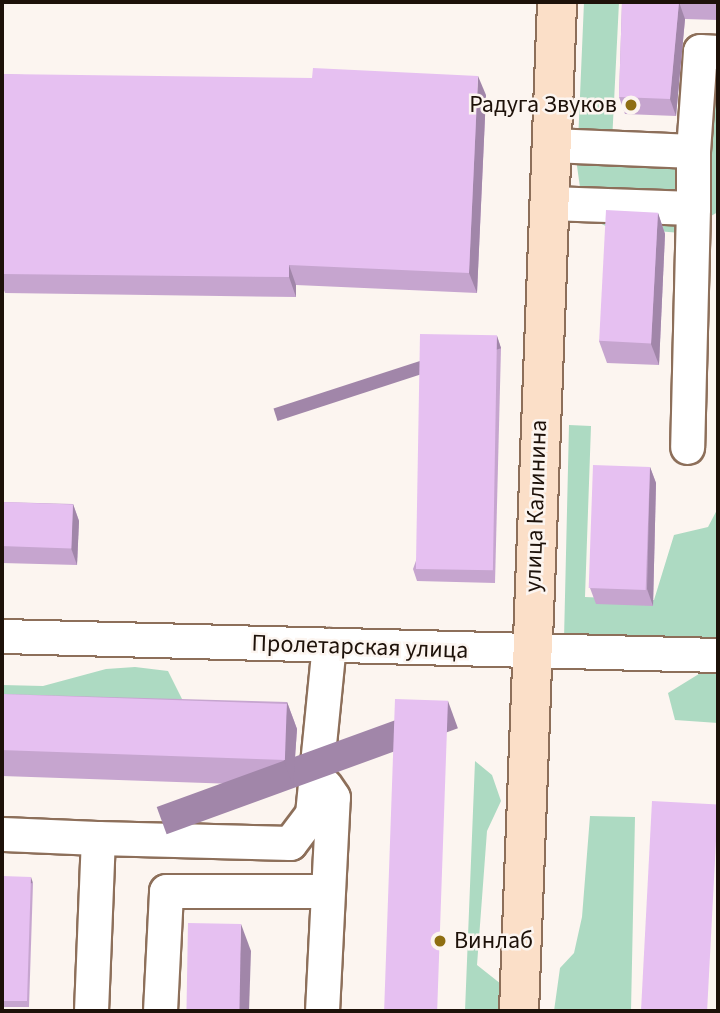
<!DOCTYPE html>
<meta charset="utf-8">
<style>
body{margin:0}
#map{position:relative;width:720px;height:1013px;overflow:hidden;background:#fcf5f0;font-family:"Source Sans 3",sans-serif}
div>[style]{position:absolute}
[style*='--x']{left:calc(var(--x)*1px);top:calc(var(--y)*1px);width:calc(var(--w)*1px);rotate:calc(var(--a)*1deg)}
.green>*{inset:0;background:#addac2}
.roads{filter:drop-shadow(2px 0 #8d6f5a) drop-shadow(-2px 0 #8d6f5a) drop-shadow(0 2px #8d6f5a) drop-shadow(0 -2px #8d6f5a)}
.minor>*{height:33px;margin:-16.5px;padding:0 16.5px;transform-origin:16.5px;border-radius:16.5px;background:#fff}
.major>*{height:38px;margin:-19px;padding:0 19px;transform-origin:19px;border-radius:19px;background:#fbdfc8}
.wall>*{inset:0;background:#c6a5cf}
.shaded-wall>*{inset:0;background:#a186a9;transform-origin:0 0}
.building>*{inset:0;background:#e6c0f1;transform-origin:0 0}
.dots>*{width:19px;height:19px;translate:-50% -50%;box-sizing:border-box;border:4px solid #fcf5f0;border-radius:50%}
span{translate:-50% -50%;white-space:nowrap;text-align:center;line-height:1.15;-webkit-text-stroke:5px #fcf5f0;paint-order:stroke}
.poi-label{font-size:24px;color:#1d1109}
.right{translate:-100% -50%;text-align:right}
.left{translate:0 -50%;text-align:left}
.street-label{font-size:24px;color:#1d1109}
.frame{position:absolute;inset:0;border:4px solid #1d1109;pointer-events:none}
</style>
<div id="map">
<div class="green">
<div style="clip-path:polygon(584px 2px,619px 2px,612px 142px,689px 146px,718px 44px,718px 212px,681px 233px,608px 227px,584px 216px,577px 166px)"></div>
<div style="clip-path:polygon(569px 425px,591px 426px,585px 597px,654px 600px,674px 535px,708px 527px,718px 508px,718px 643px,564px 639px)"></div>
<div style="clip-path:polygon(135px 667px,168px 671px,192px 719px,2px 713px,2px 685px,43px 686px,106px 669px)"></div>
<div style="clip-path:polygon(707px 669px,718px 671px,718px 723px,675px 720px,668px 693px)"></div>
<div style="clip-path:polygon(475px 761px,492px 775px,501px 801px,487px 831px,477px 965px,501px 984px,500px 1011px,465px 1011px)"></div>
<div style="clip-path:polygon(590px 816px,635px 817px,631px 1011px,554px 1011px,560px 968px,574px 953px,582px 917px)"></div>
</div>
<div class="roads">
<div class="minor">
<div style="--x:551;--y:145;--w:142;--a:2.4"></div>
<div style="--x:693;--y:151;--w:100;--a:-86"></div>
<div style="--x:700;--y:51;--w:18;--a:3"></div>
<div style="--x:549;--y:203;--w:144;--a:2"></div>
<div style="--x:693;--y:208;--w:239;--a:91.4"></div>
<div style="--x:693;--y:208;--w:57;--a:-90"></div>
<div style="--x:2;--y:636;--w:716;--a:1.52"></div>
<div style="--x:2;--y:834;--w:96;--a:2.4"></div>
<div style="--x:91;--y:1011;--w:173;--a:-87.7"></div>
<div style="--x:98;--y:838;--w:192;--a:1.5"></div>
<div style="--x:290;--y:843;--w:36;--a:-53"></div>
<div style="--x:312;--y:814;--w:170;--a:-84.3"></div>
<div style="--x:160;--y:1011;--w:120;--a:-87.1"></div>
<div style="--x:166;--y:891;--w:161;--a:0"></div>
<div style="--x:322;--y:1011;--w:214;--a:-87.1"></div>
<div style="--x:333;--y:797;--w:14;--a:-124"></div>
</div>
<div class="major">
<div style="--x:519;--y:1011;--w:1010;--a:-87.84"></div>
</div>
</div>
<div class="wall">
<div style="clip-path:polygon(622px 2px,718px 2px,718px 20px,685px 19px,676px 116px,625px 114px,619px 97px)"></div>
<div style="clip-path:polygon(2px 74px,486px 95px,477px 293px,296px 285px,296px 297px,5px 293px,2px 285px)"></div>
<div style="clip-path:polygon(658px 213px,665px 234px,659px 365px,607px 363px,599px 341px)"></div>
<div style="clip-path:polygon(497px 336px,501px 348px,495px 583px,417px 581px,413px 569px)"></div>
<div style="clip-path:polygon(650px 467px,656px 483px,653px 606px,596px 604px,590px 588px)"></div>
<div style="clip-path:polygon(2px 502px,73px 504px,79px 521px,77px 565px,2px 563px)"></div>
<div style="clip-path:polygon(2px 694px,287px 702px,297px 729px,293px 786px,2px 776px)"></div>
<div style="clip-path:polygon(2px 876px,33px 883px,29px 1007px,2px 1007px)"></div>
</div>
<div class="shaded-wall">
<div style="clip-path:polygon(679px 2px,685px 19px,676px 116px,670px 99px)"></div>
<div style="clip-path:polygon(478px 76px,486px 95px,477px 293px,469px 273px)"></div>
<div style="clip-path:polygon(658px 213px,665px 234px,659px 365px,651px 344px)"></div>
<div style="clip-path:polygon(289px 265px,296px 285px,296px 297px,289px 277px)"></div>
<div style="left:497px;top:336px;width:13px;height:235px;rotate:72deg"></div>
<div style="clip-path:polygon(650px 467px,656px 483px,653px 606px,647px 589px)"></div>
<div style="clip-path:polygon(73px 504px,79px 521px,77px 565px,71px 548px)"></div>
<div style="left:448px;top:701px;width:29px;height:310px;rotate:70deg"></div>
<div style="clip-path:polygon(287px 702px,297px 729px,293px 786px,283px 758px)"></div>
<div style="left:31px;top:877px;width:6px;height:124px;rotate:72deg"></div>
<div style="clip-path:polygon(241px 924px,251px 951px,249px 1011px,238px 1011px)"></div>
</div>
<div class="building">
<div style="clip-path:polygon(622px 2px,718px 2px,718px 3px,679px 2px,670px 99px,619px 97px)"></div>
<div style="clip-path:polygon(313px 68px,478px 76px,469px 273px,289px 265px,289px 277px,2px 274px,2px 74px,312px 78px)"></div>
<div style="left:606px;top:210px;width:52px;height:131px;rotate:3deg"></div>
<div style="left:420px;top:334px;width:77px;height:235px;rotate:1deg"></div>
<div style="left:593px;top:465px;width:57px;height:123px;rotate:2deg"></div>
<div style="left:2px;top:502px;width:71px;height:44px;rotate:2deg"></div>
<div style="left:2px;top:694px;width:285px;height:56px;rotate:2deg"></div>
<div style="left:395px;top:699px;width:53px;height:312px;rotate:2deg"></div>
<div style="left:652px;top:801px;width:66px;height:210px;rotate:3deg"></div>
<div style="clip-path:polygon(2px 876px,31px 877px,27px 1001px,2px 1001px)"></div>
<div style="left:188px;top:923px;width:53px;height:88px;rotate:1deg"></div>
</div>
<div class="dots">
<div style="left:631px;top:105px;background:#8e6e12"></div>
<div style="left:440px;top:941px;background:#8e6e12"></div>
</div>
<div class="poi-label">
<span class="right" style="left:617px;top:105px">Радуга Звуков</span>
<span class="left" style="left:454px;top:941px">Винлаб</span>
</div>
<div class="street-label">
<span style="left:536px;top:506px;rotate:-88deg">улица Калинина</span>
<span style="left:360px;top:647px;rotate:2deg">Пролетарская улица</span>
</div>
<div class="frame"></div>
</div>
